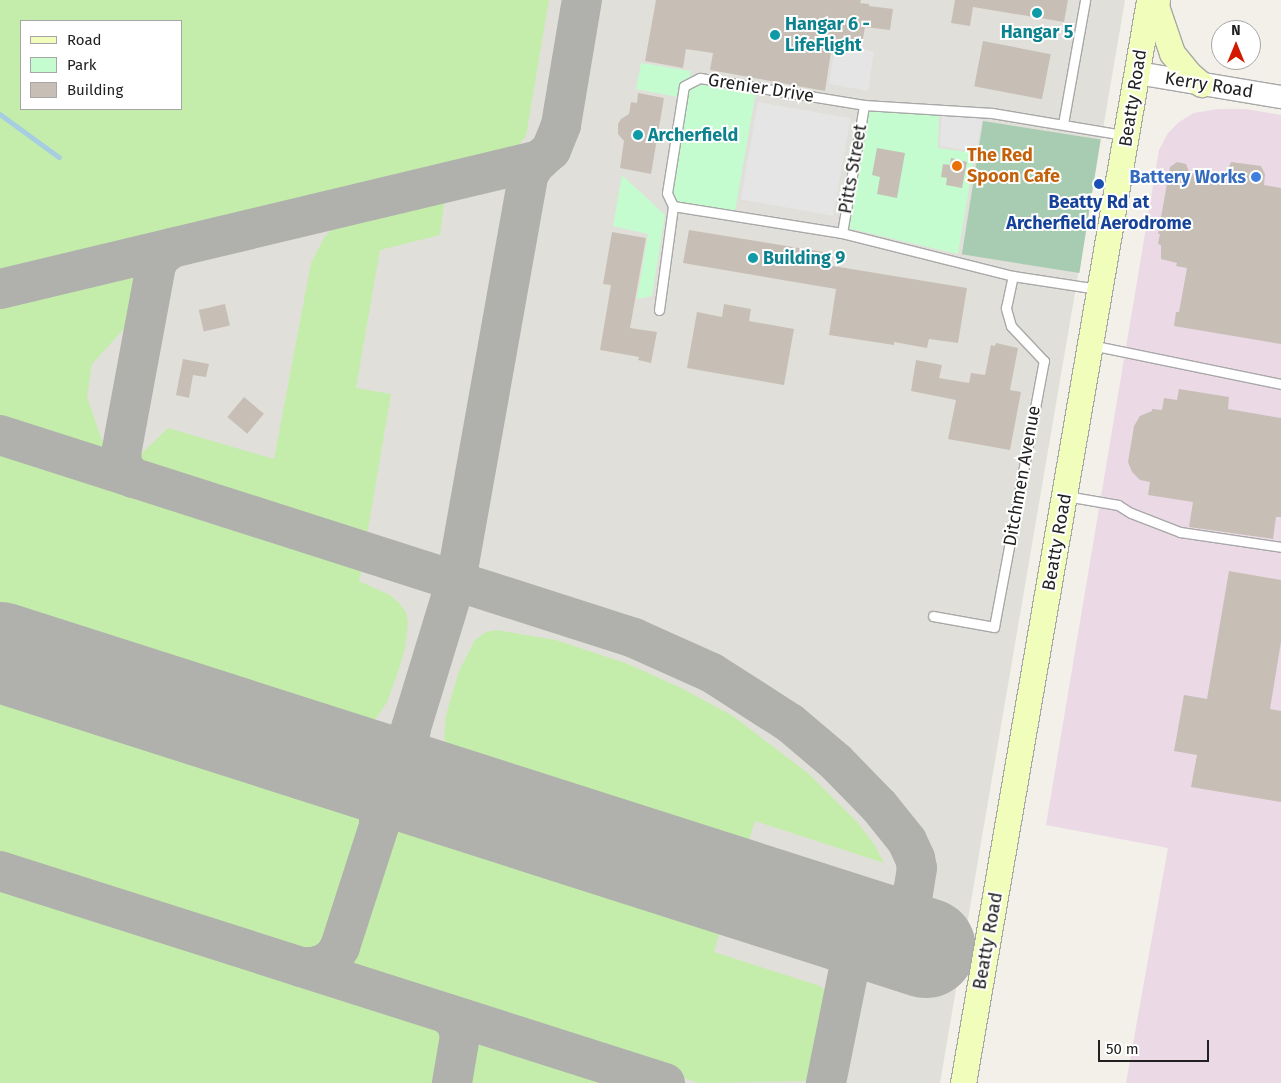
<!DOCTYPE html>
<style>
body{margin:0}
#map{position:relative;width:1281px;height:1083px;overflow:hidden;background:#f2f0e8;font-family:"Fira Sans",sans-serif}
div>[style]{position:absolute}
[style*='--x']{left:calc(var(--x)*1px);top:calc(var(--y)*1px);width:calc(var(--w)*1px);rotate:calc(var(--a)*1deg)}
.industrial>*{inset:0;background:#ebd9e6}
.airport>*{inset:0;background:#e1dfd9}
.grass>*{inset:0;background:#c4edac}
.cemetery>*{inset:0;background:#a8ccb2;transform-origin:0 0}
.park>*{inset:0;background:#c4fcd0}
.parking>*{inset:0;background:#e5e5e5;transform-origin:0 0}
.stream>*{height:4.5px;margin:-2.25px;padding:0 2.25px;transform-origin:2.25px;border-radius:2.25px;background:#a7cde1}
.taxiway>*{height:40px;margin:-20px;padding:0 20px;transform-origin:20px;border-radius:20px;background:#b0b0ac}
.runway>*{height:100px;margin:-50px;padding:0 50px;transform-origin:50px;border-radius:50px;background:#b0b0ac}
.building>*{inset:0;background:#c7bfb6;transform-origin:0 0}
.roads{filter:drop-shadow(1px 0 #a8a8a8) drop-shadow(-1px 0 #a8a8a8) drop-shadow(0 1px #a8a8a8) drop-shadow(0 -1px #a8a8a8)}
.service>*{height:9px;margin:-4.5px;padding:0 4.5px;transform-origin:4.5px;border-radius:4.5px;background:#fff}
.tertiary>*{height:22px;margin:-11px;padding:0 11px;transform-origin:11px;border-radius:11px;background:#fff}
.secondary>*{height:25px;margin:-12.5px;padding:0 12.5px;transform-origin:12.5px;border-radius:12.5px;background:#f1fdbb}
.dots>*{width:14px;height:14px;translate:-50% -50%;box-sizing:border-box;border:2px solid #fff;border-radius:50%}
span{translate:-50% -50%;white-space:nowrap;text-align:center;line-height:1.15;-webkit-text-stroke:4px #fff;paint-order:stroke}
.culture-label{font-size:18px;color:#0d838f;font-weight:700}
.left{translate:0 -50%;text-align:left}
.street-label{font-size:18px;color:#212121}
.food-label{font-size:18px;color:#c56008;font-weight:700}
.shop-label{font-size:18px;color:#366cbe;font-weight:700}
.right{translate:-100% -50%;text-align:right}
.transit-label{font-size:18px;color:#164399;font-weight:700}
.legend{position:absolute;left:20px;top:20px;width:162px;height:90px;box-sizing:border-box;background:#fff;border:1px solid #a6a6a6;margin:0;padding:6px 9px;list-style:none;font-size:15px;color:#212121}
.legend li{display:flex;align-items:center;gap:10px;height:25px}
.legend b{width:25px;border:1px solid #a6a6a6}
.north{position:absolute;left:1211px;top:20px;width:50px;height:50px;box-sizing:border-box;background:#fff;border:1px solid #a6a6a6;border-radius:50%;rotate:0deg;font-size:14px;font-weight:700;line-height:20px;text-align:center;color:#212121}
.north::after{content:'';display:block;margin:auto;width:18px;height:22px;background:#d31a00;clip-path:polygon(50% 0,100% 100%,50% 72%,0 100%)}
.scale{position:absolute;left:1098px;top:1040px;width:111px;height:22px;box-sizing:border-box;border:2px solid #212121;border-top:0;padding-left:6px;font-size:15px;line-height:18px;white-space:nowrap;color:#212121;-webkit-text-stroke:4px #fff;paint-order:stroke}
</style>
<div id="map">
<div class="industrial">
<div style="clip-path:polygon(1218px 109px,1246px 109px,1281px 115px,1281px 1083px,1126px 1083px,1168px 848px,1046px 825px,1159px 150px,1168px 133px,1179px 122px,1194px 113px)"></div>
</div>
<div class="airport">
<div style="clip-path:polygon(evenodd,0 0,1125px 0,940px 1083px,0 1083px,0 0,21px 21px,181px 21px,181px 109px,21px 109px,21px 21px)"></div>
</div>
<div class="grass">
<div style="clip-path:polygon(evenodd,0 0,549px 0,526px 136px,511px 154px,0 273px,0 0,21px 21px,181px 21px,181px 109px,21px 109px,21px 21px)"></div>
<div style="clip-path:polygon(445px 198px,440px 235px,380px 250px,356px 388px,391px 394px,367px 535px,359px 536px,140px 466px,137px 462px,139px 456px,168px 428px,274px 459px,311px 263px,325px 236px,340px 223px)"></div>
<div style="clip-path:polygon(133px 272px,138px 280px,132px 320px,92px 364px,87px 397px,103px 443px,101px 454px,0 421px,0 303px)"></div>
<div style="clip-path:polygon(0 450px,346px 560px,361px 572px,359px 581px,390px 595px,399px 603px,406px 612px,408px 622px,405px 648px,398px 672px,387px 702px,375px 720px,370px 723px,360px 723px,357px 728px,0 614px)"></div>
<div style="clip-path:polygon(496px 630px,556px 640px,628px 664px,679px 687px,733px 716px,809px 774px,857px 822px,874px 844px,884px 863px,755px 821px,745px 853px,463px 762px,448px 747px,444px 738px,446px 715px,459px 671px,475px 640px,486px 632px)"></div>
<div style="clip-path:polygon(0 689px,362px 804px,366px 809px,364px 829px,329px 939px,321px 953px,310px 959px,0 859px)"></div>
<div style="clip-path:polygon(405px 818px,723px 920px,714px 952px,820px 986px,823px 989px,825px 993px,810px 1071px,806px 1081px,699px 1083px,356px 973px,352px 964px,354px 950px,389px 839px,394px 828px)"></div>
<div style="clip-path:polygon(0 883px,438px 1021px,444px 1026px,447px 1035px,441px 1083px,0 1083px)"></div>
<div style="clip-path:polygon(489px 1041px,625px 1083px,464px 1083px,471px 1054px,482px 1043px)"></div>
</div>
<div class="cemetery">
<div style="left:983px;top:121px;width:119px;height:135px;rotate:9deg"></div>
</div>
<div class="park">
<div style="clip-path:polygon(641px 63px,691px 71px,690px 79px,678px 97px,636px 89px)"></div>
<div style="clip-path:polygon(700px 82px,756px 91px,735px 211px,676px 202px,671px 191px,687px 88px)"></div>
<div style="clip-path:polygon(867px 109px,939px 112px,938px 148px,975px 153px,958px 254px,847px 228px)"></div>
<div style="clip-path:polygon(622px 175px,665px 215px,652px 296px,637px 299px,648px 234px,613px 226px)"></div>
</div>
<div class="parking">
<div style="clip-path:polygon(836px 41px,862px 46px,862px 49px,874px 52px,868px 91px,829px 84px)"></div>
<div style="left:758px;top:102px;width:94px;height:99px;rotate:10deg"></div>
<div style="clip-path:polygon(942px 112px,983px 115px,976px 152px,940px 146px)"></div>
</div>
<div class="stream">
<div style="--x:0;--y:114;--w:73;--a:36.1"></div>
</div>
<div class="taxiway">
<div style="--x:0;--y:289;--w:555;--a:-13.44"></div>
<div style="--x:0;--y:435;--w:666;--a:17.75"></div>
<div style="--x:634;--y:638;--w:85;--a:24.2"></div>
<div style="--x:712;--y:673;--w:93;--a:32.7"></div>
<div style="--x:790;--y:723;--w:60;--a:40.3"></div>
<div style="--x:836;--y:762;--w:62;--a:45.7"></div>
<div style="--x:879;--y:806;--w:45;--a:51.3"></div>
<div style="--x:907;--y:841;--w:19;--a:65"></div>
<div style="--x:915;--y:858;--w:10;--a:79"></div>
<div style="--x:917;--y:868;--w:24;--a:99"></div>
<div style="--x:913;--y:892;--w:14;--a:124"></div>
<div style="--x:905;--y:904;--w:18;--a:137"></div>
<div style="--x:892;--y:916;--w:28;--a:150"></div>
<div style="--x:868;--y:930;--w:24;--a:128"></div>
<div style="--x:853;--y:949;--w:137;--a:101.4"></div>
<div style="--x:133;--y:478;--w:14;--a:-135"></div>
<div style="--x:123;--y:468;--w:14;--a:-98"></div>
<div style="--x:121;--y:454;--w:192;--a:-79.5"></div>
<div style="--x:156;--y:265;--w:10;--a:-61"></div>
<div style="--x:161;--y:256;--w:14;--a:-36"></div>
<div style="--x:218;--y:721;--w:139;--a:18.8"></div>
<div style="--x:350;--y:766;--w:26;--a:40"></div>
<div style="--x:370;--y:783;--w:19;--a:62"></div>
<div style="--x:379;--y:800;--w:26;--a:90"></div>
<div style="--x:379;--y:826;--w:127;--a:107.9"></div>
<div style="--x:340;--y:947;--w:12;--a:121"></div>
<div style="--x:334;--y:957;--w:12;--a:145"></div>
<div style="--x:324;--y:964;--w:11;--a:165"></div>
<div style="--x:313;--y:967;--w:12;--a:180"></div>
<div style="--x:572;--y:835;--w:142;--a:-161.1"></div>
<div style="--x:438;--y:789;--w:25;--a:-140"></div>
<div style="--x:419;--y:773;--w:17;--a:-118"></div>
<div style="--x:411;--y:758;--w:17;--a:-97"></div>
<div style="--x:409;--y:741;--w:13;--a:-81"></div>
<div style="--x:411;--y:728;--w:154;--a:-73"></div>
<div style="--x:456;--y:581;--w:412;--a:-79.9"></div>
<div style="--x:528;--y:175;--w:14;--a:-56"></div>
<div style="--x:536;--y:163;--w:20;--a:-41"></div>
<div style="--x:551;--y:150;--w:27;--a:-68"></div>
<div style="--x:561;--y:125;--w:127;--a:-80.5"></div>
<div style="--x:0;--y:871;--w:698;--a:17.68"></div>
<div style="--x:715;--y:881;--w:136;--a:16.7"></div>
<div style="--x:845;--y:920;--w:9;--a:0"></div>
<div style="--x:854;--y:920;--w:22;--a:-24"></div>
<div style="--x:874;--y:911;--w:11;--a:5"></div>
<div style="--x:885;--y:912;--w:23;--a:18"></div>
<div style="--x:907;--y:919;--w:10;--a:61"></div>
<div style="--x:912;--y:928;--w:10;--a:90"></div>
<div style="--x:912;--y:938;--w:8;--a:104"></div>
<div style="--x:910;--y:946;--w:11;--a:139"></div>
<div style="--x:902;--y:953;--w:8;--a:157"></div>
<div style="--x:895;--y:956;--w:10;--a:174"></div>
<div style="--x:885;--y:957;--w:17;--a:-147"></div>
<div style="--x:871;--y:948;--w:20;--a:-117"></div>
<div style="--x:862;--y:930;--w:48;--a:-161.9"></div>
<div style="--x:448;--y:1014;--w:13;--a:48"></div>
<div style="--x:457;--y:1024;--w:12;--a:76"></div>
<div style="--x:460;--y:1036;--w:48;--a:99.7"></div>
</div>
<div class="runway">
<div style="--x:0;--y:652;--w:972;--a:17.73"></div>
</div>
<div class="building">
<div style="clip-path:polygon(656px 0,861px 0,860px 3px,869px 4px,869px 6px,893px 9px,890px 30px,865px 27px,862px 45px,833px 39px,825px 91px,710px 70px,713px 53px,686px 49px,683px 68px,645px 61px)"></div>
<div style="clip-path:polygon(955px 0,1068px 0,1064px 22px,973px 7px,970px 26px,951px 23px)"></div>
<div style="left:983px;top:41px;width:69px;height:46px;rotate:11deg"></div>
<div style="clip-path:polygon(638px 93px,664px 98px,651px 174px,620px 168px,624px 141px,618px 134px,618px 124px,621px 119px,629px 114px,631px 102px,637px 103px)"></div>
<div style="clip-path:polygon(877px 148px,905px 153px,897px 198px,877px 194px,880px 177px,872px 175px)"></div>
<div style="clip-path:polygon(951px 158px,967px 162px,962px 188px,946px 185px,947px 178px,941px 177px,943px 164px,950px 165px)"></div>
<div style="clip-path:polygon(1177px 162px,1186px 164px,1189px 172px,1224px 179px,1231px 162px,1261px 166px,1265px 174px,1264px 185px,1281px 188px,1281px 344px,1174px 326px,1176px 312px,1179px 312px,1187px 268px,1176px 266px,1177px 263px,1161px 259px,1161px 245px,1158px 244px,1160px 234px,1158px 234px,1170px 167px)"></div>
<div style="clip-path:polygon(689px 230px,824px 252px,821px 264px,967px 288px,958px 343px,929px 339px,927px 348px,894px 342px,894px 345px,829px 335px,836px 289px,683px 263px)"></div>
<div style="clip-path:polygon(612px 232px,646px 238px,630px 328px,657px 332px,651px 363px,638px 360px,639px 357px,600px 350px,611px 285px,603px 284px)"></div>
<div style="left:225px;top:304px;width:22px;height:27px;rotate:77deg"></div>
<div style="clip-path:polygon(724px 304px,751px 309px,749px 321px,794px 329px,784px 385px,687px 368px,697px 312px,722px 317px)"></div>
<div style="clip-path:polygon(996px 343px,1018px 348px,1010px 390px,1021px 392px,1010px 450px,948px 439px,956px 400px,911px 391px,916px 360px,942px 365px,939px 378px,969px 383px,971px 373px,985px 375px,991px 345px,995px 346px)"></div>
<div style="clip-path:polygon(183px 359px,209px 364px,206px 377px,193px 375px,189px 398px,176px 395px)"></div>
<div style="clip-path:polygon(1179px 389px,1229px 397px,1228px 409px,1281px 418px,1281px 517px,1276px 517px,1273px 539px,1189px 527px,1193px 502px,1148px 495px,1150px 482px,1140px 480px,1132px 472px,1128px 462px,1134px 426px,1140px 416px,1152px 411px,1152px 409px,1162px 410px,1164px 398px,1177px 400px)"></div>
<div style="left:244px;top:397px;width:26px;height:26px;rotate:40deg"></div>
<div style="clip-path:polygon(1229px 571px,1281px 580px,1281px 642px,1270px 709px,1281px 711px,1281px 802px,1191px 787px,1197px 755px,1174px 751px,1184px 695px,1207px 699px)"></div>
</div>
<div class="roads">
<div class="service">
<div style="--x:1063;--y:124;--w:126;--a:-79.9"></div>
<div style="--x:842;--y:233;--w:130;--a:-80.2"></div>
<div style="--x:1098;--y:289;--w:86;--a:-171.3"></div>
<div style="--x:1013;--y:276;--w:176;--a:-165.9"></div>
<div style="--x:842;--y:233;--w:171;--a:-170.9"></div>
<div style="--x:673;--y:206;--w:14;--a:-115"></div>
<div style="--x:667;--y:193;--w:108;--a:-81"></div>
<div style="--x:684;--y:86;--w:18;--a:-27"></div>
<div style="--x:700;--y:78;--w:166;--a:9.3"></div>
<div style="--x:864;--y:105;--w:128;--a:3.6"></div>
<div style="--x:992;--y:113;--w:134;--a:9.5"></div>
<div style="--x:659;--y:310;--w:105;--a:-82.3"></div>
<div style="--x:1091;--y:345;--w:194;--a:11.6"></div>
<div style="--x:1066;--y:496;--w:53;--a:9.8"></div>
<div style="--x:1118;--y:505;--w:15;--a:32"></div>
<div style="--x:1131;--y:513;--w:53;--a:21.2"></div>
<div style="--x:1180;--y:532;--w:102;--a:8.4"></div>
<div style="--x:933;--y:616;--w:62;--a:10.2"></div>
<div style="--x:994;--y:627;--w:271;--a:-79.4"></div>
<div style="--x:1044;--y:361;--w:48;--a:-133.3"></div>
<div style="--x:1011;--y:326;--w:19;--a:-106"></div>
<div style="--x:1006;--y:308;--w:33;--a:-78"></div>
</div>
<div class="tertiary">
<div style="--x:1137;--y:73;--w:146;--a:9.5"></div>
</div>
<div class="secondary">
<div style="--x:1157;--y:0;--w:6;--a:99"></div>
<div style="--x:1156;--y:6;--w:50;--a:71.2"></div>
<div style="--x:1172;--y:53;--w:27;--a:51"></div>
<div style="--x:1189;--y:74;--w:16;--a:40"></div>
<div style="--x:963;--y:1083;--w:1099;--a:-80.25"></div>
</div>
</div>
<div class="dots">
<div style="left:1037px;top:13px;background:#0f9aa8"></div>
<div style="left:775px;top:35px;background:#0f9aa8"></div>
<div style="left:638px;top:135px;background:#0f9aa8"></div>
<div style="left:957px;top:166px;background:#e8710a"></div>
<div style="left:1256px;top:177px;background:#3f7fe0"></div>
<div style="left:1099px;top:184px;background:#1a4fb4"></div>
<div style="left:753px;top:258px;background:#0f9aa8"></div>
</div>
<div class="culture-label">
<span class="left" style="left:785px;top:35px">Hangar 6 -<br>LifeFlight</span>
<span style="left:1037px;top:32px">Hangar 5</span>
<span class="left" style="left:648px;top:135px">Archerfield</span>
<span class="left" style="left:763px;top:258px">Building 9</span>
</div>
<div class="street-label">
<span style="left:1209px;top:85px;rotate:9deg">Kerry Road</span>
<span style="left:761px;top:88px;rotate:9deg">Grenier Drive</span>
<span style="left:1133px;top:98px;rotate:-81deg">Beatty Road</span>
<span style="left:853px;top:169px;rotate:-80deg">Pitts Street</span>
<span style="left:1022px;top:476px;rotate:-80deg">Ditchmen Avenue</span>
<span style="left:1057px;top:542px;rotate:-80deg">Beatty Road</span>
<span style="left:988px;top:941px;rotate:-80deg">Beatty Road</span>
</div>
<div class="food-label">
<span class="left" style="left:967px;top:166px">The Red<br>Spoon Cafe</span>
</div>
<div class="shop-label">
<span class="right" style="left:1246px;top:177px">Battery Works</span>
</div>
<div class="transit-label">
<span style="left:1099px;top:213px">Beatty Rd at<br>Archerfield Aerodrome</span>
</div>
<ul class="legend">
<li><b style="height:6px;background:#f1fdbb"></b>Road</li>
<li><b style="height:14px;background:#c4fcd0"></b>Park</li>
<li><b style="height:14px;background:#c7bfb6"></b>Building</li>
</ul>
<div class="north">N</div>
<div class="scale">50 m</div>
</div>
